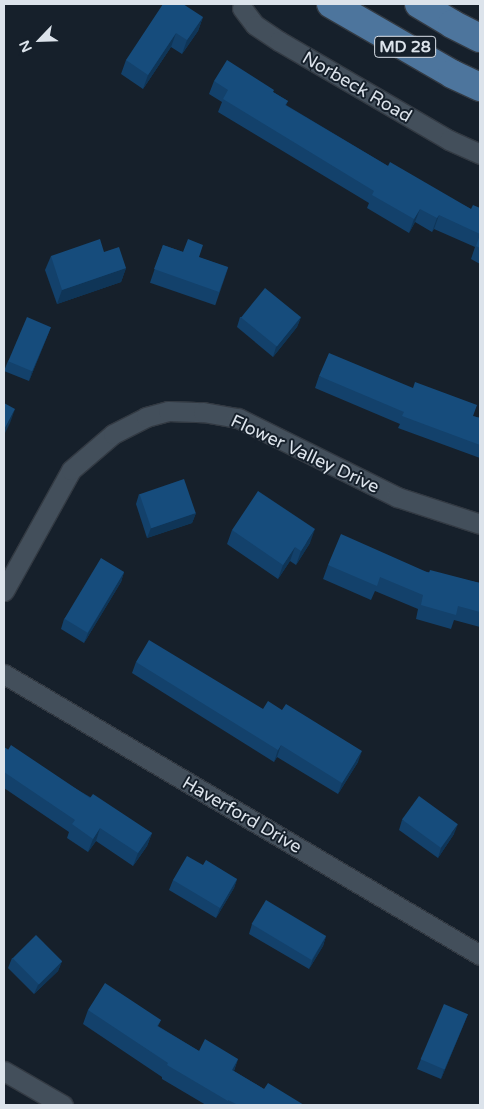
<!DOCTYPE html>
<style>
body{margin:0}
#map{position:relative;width:484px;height:1109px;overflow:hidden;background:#16202b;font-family:"Varela Round",sans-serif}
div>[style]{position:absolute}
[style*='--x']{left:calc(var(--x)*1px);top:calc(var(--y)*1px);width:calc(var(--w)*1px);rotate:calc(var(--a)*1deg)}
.roads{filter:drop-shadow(1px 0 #333a43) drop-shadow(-1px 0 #333a43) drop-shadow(0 1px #333a43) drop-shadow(0 -1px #333a43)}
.minor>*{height:19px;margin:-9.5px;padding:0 9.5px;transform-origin:9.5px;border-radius:9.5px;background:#434f5b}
.primary>*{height:28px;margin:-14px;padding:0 14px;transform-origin:14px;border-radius:14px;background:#4d759d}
.wall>*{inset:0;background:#13416b;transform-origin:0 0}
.shaded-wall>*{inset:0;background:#0f3557}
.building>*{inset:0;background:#164c7c;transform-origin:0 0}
span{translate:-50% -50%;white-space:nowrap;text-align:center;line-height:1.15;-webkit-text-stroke:4px #16202b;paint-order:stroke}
.shield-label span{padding:1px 4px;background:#16202b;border:1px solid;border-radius:4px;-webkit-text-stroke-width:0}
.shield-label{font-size:16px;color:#dce3eb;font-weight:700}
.street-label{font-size:18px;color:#dce3eb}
.frame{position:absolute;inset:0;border:5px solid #dce3eb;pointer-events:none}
.north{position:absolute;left:15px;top:15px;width:50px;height:50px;-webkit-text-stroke:4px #16202b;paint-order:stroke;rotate:246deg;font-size:14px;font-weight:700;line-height:20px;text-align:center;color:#dce3eb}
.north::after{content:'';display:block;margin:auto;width:18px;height:22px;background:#dce3eb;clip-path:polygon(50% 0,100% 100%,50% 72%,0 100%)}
</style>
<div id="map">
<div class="roads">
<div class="minor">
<div style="--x:242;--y:8;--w:21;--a:53"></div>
<div style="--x:255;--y:25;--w:29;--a:34"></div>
<div style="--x:279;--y:41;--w:197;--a:30.2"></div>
<div style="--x:449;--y:140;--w:34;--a:24"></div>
<div style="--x:4;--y:591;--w:138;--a:-61"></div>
<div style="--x:71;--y:470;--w:55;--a:-40.6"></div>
<div style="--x:113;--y:434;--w:37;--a:-27"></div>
<div style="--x:146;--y:417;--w:23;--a:-15"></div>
<div style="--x:168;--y:411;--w:35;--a:2"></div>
<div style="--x:203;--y:412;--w:36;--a:10"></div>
<div style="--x:238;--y:418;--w:178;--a:26.4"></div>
<div style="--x:397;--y:497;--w:87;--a:18"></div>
<div style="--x:4;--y:674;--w:553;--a:30.55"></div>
<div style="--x:4;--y:1071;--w:68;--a:30"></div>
</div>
<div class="primary">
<div style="--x:331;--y:4;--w:140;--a:30"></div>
<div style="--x:452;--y:74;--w:31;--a:25"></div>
<div style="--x:419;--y:4;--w:39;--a:31"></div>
<div style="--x:452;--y:24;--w:31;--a:27"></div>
</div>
</div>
<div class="wall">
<div style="clip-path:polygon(203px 17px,198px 31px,182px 54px,171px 47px,143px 89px,121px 74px,126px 60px)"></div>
<div style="clip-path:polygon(214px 81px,273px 92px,288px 101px,286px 105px,388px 166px,471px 209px,480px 208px,480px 264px,471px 259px,475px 247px,434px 229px,432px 232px,415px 222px,409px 233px,367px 208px,369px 203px,218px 112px,222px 102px,209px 94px)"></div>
<div style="left:163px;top:245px;width:69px;height:40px;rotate:19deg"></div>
<div style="clip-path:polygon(104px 252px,126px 268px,121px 282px,57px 304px,45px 270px,51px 256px)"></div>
<div style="clip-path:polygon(240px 317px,301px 317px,297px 327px,273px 357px,237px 327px)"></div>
<div style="clip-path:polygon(51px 327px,29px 381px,4px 371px,8px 361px)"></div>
<div style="clip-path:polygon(319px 376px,480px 418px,480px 458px,398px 428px,400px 424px,315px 388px)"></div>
<div style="clip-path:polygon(139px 494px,196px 513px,192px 523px,147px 538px,136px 504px)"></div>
<div style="clip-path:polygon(232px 530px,310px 543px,296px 565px,290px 561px,278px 579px,227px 544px)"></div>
<div style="clip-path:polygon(328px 565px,429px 572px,480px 583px,480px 627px,454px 620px,451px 629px,416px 619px,418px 609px,375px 591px,371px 600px,323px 579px)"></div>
<div style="clip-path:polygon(124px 572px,121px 582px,84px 643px,61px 629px,64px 619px)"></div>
<div style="clip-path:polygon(136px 662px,263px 709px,358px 762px,338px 794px,277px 757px,274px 762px,132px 673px)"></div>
<div style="clip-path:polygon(4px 747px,152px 833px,147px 846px,133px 866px,96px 841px,88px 852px,67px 838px,69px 832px,4px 788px)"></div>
<div style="clip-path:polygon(402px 820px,454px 834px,438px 858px,399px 830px)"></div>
<div style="clip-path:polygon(203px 865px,237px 879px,234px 888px,216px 918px,169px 890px,173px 880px)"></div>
<div style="clip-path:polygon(252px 924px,326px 936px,323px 946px,309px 969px,249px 934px)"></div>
<div style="clip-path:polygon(12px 958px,62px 961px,58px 971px,34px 994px,8px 968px)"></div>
<div style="clip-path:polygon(88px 1010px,161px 1020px,158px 1026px,199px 1051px,238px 1059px,234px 1071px,264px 1089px,304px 1105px,206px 1105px,162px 1079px,162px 1077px,83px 1024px)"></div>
<div style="clip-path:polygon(468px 1014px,441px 1079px,417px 1069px,421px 1059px)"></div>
</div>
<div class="shaded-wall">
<div style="clip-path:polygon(203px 17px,198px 31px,182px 54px,187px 40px)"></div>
<div style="clip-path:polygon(176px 33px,171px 47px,143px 89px,148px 75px)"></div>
<div style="clip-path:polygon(420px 209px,415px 222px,409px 233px,414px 219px)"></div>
<div style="clip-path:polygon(439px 215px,434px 229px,432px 232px,437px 218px)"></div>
<div style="clip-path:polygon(126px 268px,121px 282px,57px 304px,62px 290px)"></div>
<div style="clip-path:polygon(301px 317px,297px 327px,273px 357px,276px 347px)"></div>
<div style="clip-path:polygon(51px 327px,47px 337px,29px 381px,32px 371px)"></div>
<div style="clip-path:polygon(15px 409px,10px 423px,4px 435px,4px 430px)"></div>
<div style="clip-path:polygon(196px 513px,192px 523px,147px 538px,151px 528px)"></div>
<div style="clip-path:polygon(315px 529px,310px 543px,296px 565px,301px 551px)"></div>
<div style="clip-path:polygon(295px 547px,290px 561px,278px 579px,283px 565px)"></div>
<div style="clip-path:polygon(124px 572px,121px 582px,84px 643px,88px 633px)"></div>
<div style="clip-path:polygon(281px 745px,277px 757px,274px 762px,278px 750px)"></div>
<div style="clip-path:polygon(362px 751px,358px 762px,338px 794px,342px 783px)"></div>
<div style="clip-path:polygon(458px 824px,454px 834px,438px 858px,441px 848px)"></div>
<div style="clip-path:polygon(100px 828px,96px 841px,88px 852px,93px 839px)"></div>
<div style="clip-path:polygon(152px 833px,147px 846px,133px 866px,138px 853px)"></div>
<div style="clip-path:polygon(237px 879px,234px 888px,216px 918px,220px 908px)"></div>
<div style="clip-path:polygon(326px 936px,323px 946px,309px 969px,313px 959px)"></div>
<div style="clip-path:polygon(62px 961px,58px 971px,34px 994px,38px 985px)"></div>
<div style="clip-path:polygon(468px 1014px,464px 1024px,441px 1079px,444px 1069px)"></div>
<div style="clip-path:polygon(238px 1059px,233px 1073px,232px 1070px)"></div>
</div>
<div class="building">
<div style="clip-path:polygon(163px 4px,183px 4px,203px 17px,187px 40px,176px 33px,148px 75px,126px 60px)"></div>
<div style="clip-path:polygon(227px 60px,274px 90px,273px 92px,288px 101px,285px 105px,388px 166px,390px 162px,471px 209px,473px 205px,480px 208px,480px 234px,439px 215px,437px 218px,420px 209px,414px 219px,372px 195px,374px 191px,223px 99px,228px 90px,214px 81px)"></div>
<div style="clip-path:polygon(480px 235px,480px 248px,476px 246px)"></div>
<div style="clip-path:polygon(100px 239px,104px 252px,119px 247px,126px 268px,62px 290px,51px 256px)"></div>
<div style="clip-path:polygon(188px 239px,203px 245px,199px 257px,228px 267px,219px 292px,154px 269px,163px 245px,183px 252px)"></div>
<div style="left:265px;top:288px;width:46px;height:38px;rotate:39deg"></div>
<div style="left:27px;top:317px;width:26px;height:48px;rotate:23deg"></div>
<div style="clip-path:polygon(329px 353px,413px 388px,415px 382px,477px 405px,473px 416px,480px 418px,480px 445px,402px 416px,404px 412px,319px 376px)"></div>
<div style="clip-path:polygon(4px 403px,15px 409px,4px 430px)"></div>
<div style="left:184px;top:479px;width:36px;height:47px;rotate:71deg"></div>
<div style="clip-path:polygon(258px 491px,315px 529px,301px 551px,295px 547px,283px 565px,232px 530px)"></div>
<div style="clip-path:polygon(341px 534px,429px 573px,430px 570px,480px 583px,480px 612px,458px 606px,456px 615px,421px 605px,423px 595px,380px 577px,377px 586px,328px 565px)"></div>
<div style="left:101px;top:558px;width:27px;height:71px;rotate:31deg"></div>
<div style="clip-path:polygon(149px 640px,263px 709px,268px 701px,282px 710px,286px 704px,362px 751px,342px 783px,281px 745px,278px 750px,136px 662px)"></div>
<div style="clip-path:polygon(11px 745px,90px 798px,93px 794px,152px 833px,138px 853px,100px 828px,93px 839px,72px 824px,75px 820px,4px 772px,4px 747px,8px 750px)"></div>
<div style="left:419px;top:796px;width:48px;height:29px;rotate:36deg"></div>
<div style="clip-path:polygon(187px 856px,203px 865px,206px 860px,237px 879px,220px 908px,173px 880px)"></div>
<div style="left:266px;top:900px;width:70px;height:28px;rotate:31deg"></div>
<div style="left:36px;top:935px;width:37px;height:33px;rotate:45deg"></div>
<div style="clip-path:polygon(105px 983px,161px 1020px,157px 1026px,199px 1051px,205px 1039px,238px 1059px,232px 1070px,264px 1089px,268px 1083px,304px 1105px,238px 1105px,228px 1100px,228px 1101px,167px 1065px,168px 1063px,88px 1010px)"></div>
<div style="left:444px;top:1004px;width:26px;height:60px;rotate:23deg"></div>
</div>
<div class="shield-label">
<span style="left:405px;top:47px">MD 28</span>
</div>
<div class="street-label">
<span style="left:357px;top:87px;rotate:30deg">Norbeck Road</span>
<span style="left:305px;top:454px;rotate:25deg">Flower Valley Drive</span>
<span style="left:242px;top:815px;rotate:30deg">Haverford Drive</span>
</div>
<div class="frame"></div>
<div class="north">N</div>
</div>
